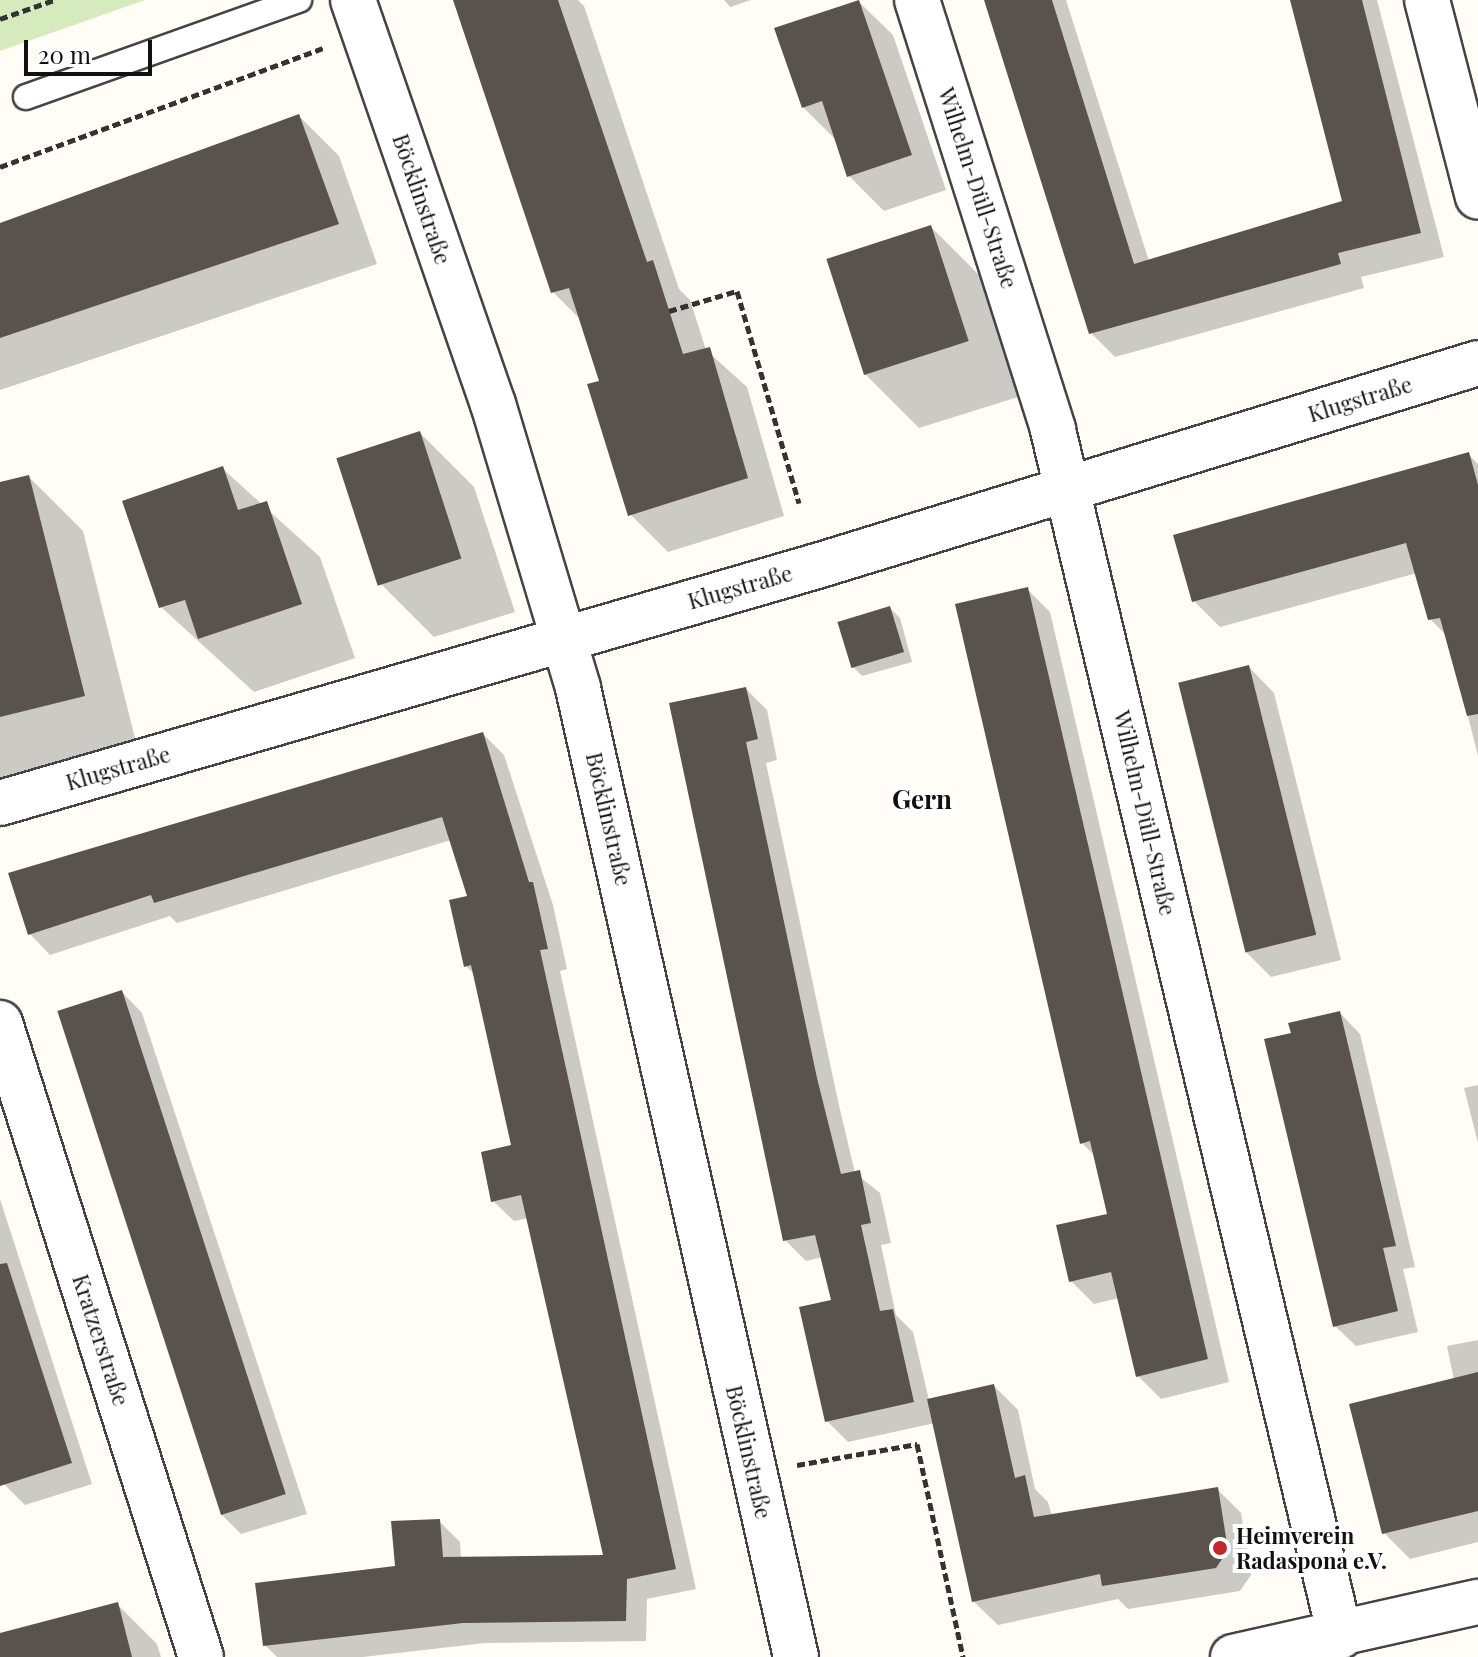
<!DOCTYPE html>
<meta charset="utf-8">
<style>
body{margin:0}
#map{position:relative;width:1478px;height:1657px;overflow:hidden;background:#fffdf5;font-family:"Playfair Display",serif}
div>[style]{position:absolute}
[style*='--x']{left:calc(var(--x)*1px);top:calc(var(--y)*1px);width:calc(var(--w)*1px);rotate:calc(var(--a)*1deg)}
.green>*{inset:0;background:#d5ebbd}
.shadow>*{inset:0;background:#0003}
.building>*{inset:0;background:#5a524d;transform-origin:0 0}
.path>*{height:5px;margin-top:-2.5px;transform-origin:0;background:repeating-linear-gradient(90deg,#333 0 8px,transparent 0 12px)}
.roads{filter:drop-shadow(2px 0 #444) drop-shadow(-2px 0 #444) drop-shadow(0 2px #444) drop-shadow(0 -2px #444)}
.service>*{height:24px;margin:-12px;padding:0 12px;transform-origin:12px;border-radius:12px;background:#fff}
.minor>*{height:44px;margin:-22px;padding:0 22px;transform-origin:22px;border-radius:22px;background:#fff}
.dots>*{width:22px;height:22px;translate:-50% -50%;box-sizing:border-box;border:4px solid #fff;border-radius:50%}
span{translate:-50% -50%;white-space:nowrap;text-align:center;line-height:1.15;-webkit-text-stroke:8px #fff;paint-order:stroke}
.street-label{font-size:22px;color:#111}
.poi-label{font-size:22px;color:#111;font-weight:700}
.left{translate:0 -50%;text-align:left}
.quarter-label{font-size:26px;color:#111;font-weight:700}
.scale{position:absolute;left:24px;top:40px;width:128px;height:36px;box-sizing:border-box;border:4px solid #111;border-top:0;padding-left:10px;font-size:24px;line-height:28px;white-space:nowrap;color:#111;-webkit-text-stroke:6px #fff;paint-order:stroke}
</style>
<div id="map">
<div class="green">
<div style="clip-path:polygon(0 0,145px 0,0 51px)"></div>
</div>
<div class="shadow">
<div style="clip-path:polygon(459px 0,578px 0,584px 6px,679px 289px,690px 300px,706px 350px,747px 387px,784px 516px,668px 552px,630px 514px,601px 382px,581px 320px,553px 292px)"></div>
<div style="clip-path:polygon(724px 0,751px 0,730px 7px)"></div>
<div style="clip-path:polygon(985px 0,1066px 0,1149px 261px,1345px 203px,1291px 0,1377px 0,1444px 257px,1361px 277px,1364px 288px,1115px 357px,1091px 333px)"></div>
<div style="clip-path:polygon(858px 1px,893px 35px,946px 190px,884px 211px,849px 176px,837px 141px,803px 107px)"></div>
<div style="clip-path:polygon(299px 116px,339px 156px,377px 264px,0 390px,0 225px)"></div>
<div style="clip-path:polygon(931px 227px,985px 281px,1021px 396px,919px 428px,865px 374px)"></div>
<div style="clip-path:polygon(420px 433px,474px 487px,515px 612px,434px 637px,380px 583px)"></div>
<div style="clip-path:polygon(1468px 454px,1478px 464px,1478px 756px,1448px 637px,1430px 619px,1417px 573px,1220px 627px,1194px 601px)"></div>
<div style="clip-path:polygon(223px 469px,320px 557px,355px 658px,254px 692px,161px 607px)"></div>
<div style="clip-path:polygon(29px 477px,83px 531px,138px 750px,0 784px,0 484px)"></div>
<div style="clip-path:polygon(1027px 589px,1050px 612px,1229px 1382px,1161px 1399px,1138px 1376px,1119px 1298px,1094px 1304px,1071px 1281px,1109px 1215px,1095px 1156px,1082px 1143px)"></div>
<div style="clip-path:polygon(890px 608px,900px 618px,912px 662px,862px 676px,852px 666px)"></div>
<div style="clip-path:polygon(1249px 667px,1274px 693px,1341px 960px,1271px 977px,1245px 951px)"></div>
<div style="clip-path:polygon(746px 689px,767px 710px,777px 760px,766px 763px,838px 1101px,855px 1173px,880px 1193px,891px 1243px,881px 1245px,896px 1315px,913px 1332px,929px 1400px,994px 1386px,1018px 1410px,1035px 1489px,1048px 1502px,1052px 1516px,1217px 1489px,1241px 1513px,1251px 1575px,1240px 1591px,1128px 1609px,1118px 1599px,998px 1625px,973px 1601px,935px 1423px,848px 1442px,827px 1421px,833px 1302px,823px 1257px,806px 1261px,785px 1240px,671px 705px)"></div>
<div style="clip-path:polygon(483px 734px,504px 755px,553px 905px,567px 969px,560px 971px,696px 1589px,647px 1599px,646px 1641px,485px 1643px,363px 1657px,277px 1657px,265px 1645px,397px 1568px,439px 1521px,460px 1542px,461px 1558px,605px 1557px,528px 1218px,514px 1221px,493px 1201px,514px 1147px,475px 975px,466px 966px,469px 897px,451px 840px,177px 923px,170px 916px,50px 955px,30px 934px)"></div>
<div style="clip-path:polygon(122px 992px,142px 1013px,307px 1514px,241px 1534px,220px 1513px)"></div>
<div style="clip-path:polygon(1340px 1013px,1360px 1034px,1415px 1267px,1403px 1269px,1418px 1332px,1356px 1346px,1335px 1326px,1293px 1034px)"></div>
<div style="clip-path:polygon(1478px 1085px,1478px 1143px,1464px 1088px)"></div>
<div style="clip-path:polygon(0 1199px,92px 1484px,25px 1505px,4px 1484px,0 1471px)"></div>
<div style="clip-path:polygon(1478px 1340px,1478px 1542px,1410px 1559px,1384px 1533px,1454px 1380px,1447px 1346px)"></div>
<div style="clip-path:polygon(117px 1604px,157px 1644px,161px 1657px,0 1657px,0 1635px)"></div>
</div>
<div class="building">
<div style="clip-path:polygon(453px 0,558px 0,647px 262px,653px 260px,683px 354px,710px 347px,748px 478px,628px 516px,587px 384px,599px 381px,569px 288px,551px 293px)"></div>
<div style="clip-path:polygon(859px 0,912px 155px,847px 177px,822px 101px,802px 108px,774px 28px)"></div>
<div style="clip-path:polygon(984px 0,1052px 0,1134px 264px,1342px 201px,1290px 0,1362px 0,1421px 233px,1338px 253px,1341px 264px,1089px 334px)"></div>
<div style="clip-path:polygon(299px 114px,339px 224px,0 338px,0 223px)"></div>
<div style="left:931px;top:225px;width:122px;height:110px;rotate:72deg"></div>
<div style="left:420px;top:431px;width:134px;height:88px;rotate:72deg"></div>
<div style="clip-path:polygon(1469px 452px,1478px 485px,1478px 714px,1467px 716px,1440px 618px,1428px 620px,1406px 543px,1192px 602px,1173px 535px)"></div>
<div style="clip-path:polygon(223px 466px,238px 510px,267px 501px,302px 604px,198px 639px,185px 600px,159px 608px,122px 501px)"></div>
<div style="clip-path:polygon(29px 475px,85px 696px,0 717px,0 482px)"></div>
<div style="clip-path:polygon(1028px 587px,1208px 1359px,1136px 1377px,1111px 1272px,1069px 1282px,1056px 1225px,1107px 1214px,1090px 1141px,1080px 1144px,955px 604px)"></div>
<div style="left:890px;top:606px;width:48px;height:55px;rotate:73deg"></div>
<div style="left:1249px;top:665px;width:278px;height:73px;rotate:76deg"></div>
<div style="clip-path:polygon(746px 687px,758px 739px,746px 742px,817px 1078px,841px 1174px,860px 1170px,871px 1223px,861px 1225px,880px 1311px,893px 1309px,914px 1402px,825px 1422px,799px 1307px,831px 1300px,815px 1235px,783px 1241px,669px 703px)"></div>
<div style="clip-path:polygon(483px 732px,529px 882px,533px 882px,548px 949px,540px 950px,676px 1569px,627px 1579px,626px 1621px,463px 1623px,263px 1646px,255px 1583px,395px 1566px,391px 1521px,440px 1519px,443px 1557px,603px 1555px,521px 1195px,491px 1202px,481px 1152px,511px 1145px,471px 965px,464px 967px,449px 900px,467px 896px,442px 817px,154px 903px,151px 895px,28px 935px,8px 873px)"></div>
<div style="left:122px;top:990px;width:530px;height:68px;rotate:72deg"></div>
<div style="clip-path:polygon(1340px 1011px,1396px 1246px,1383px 1248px,1398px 1311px,1333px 1327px,1264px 1039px,1291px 1033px,1288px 1023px)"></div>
<div style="clip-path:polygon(7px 1263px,72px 1463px,0 1486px,0 1264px)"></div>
<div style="clip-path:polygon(1478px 1372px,1478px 1511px,1382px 1534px,1349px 1404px)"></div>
<div style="clip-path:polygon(994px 1384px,1015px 1478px,1025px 1475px,1034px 1517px,1218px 1487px,1228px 1550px,1216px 1568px,1102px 1586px,1100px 1574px,972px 1602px,927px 1399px)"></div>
<div style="clip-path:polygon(118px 1602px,132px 1657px,0 1657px,0 1633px)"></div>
</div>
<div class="path">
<div style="--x:0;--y:19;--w:57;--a:-19.4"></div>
<div style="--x:0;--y:167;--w:344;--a:-20.2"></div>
<div style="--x:669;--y:311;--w:71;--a:-16.4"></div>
<div style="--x:737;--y:291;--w:221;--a:73.7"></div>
<div style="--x:797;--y:1465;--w:122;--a:-9.9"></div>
<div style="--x:917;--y:1444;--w:218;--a:77.8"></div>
</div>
<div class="roads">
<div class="service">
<div style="--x:26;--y:97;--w:290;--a:-19.6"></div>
</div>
<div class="minor">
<div style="--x:353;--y:0;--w:428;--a:70.9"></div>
<div style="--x:493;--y:404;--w:296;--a:73.3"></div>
<div style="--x:578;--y:688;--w:993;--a:77.32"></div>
<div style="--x:917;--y:0;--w:451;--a:72.4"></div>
<div style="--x:1053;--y:430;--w:1240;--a:76.61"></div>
<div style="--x:1427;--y:0;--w:203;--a:75.5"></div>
<div style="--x:0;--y:803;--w:851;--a:-16.18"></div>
<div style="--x:817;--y:566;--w:691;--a:-17.07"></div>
<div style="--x:0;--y:1023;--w:665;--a:72.41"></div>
<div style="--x:1233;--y:1657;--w:251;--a:-12.7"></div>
</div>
</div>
<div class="dots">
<div style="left:1220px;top:1548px;background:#c4262e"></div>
</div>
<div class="street-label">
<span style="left:978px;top:188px;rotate:72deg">Wilhelm-Düll-Straße</span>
<span style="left:422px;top:199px;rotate:71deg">Böcklinstraße</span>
<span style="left:1360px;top:399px;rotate:-17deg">Klugstraße</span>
<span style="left:740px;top:587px;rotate:-16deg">Klugstraße</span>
<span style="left:118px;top:768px;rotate:-16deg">Klugstraße</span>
<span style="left:1145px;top:813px;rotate:77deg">Wilhelm-Düll-Straße</span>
<span style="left:609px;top:819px;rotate:77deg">Böcklinstraße</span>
<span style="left:101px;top:1340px;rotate:72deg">Kratzerstraße</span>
<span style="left:749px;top:1452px;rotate:77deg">Böcklinstraße</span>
</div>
<div class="poi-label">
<span class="left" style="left:1236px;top:1548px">Heimverein<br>Radaspona e.V.</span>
</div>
<div class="quarter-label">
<span style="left:922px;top:799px">Gern</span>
</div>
<div class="scale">20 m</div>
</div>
